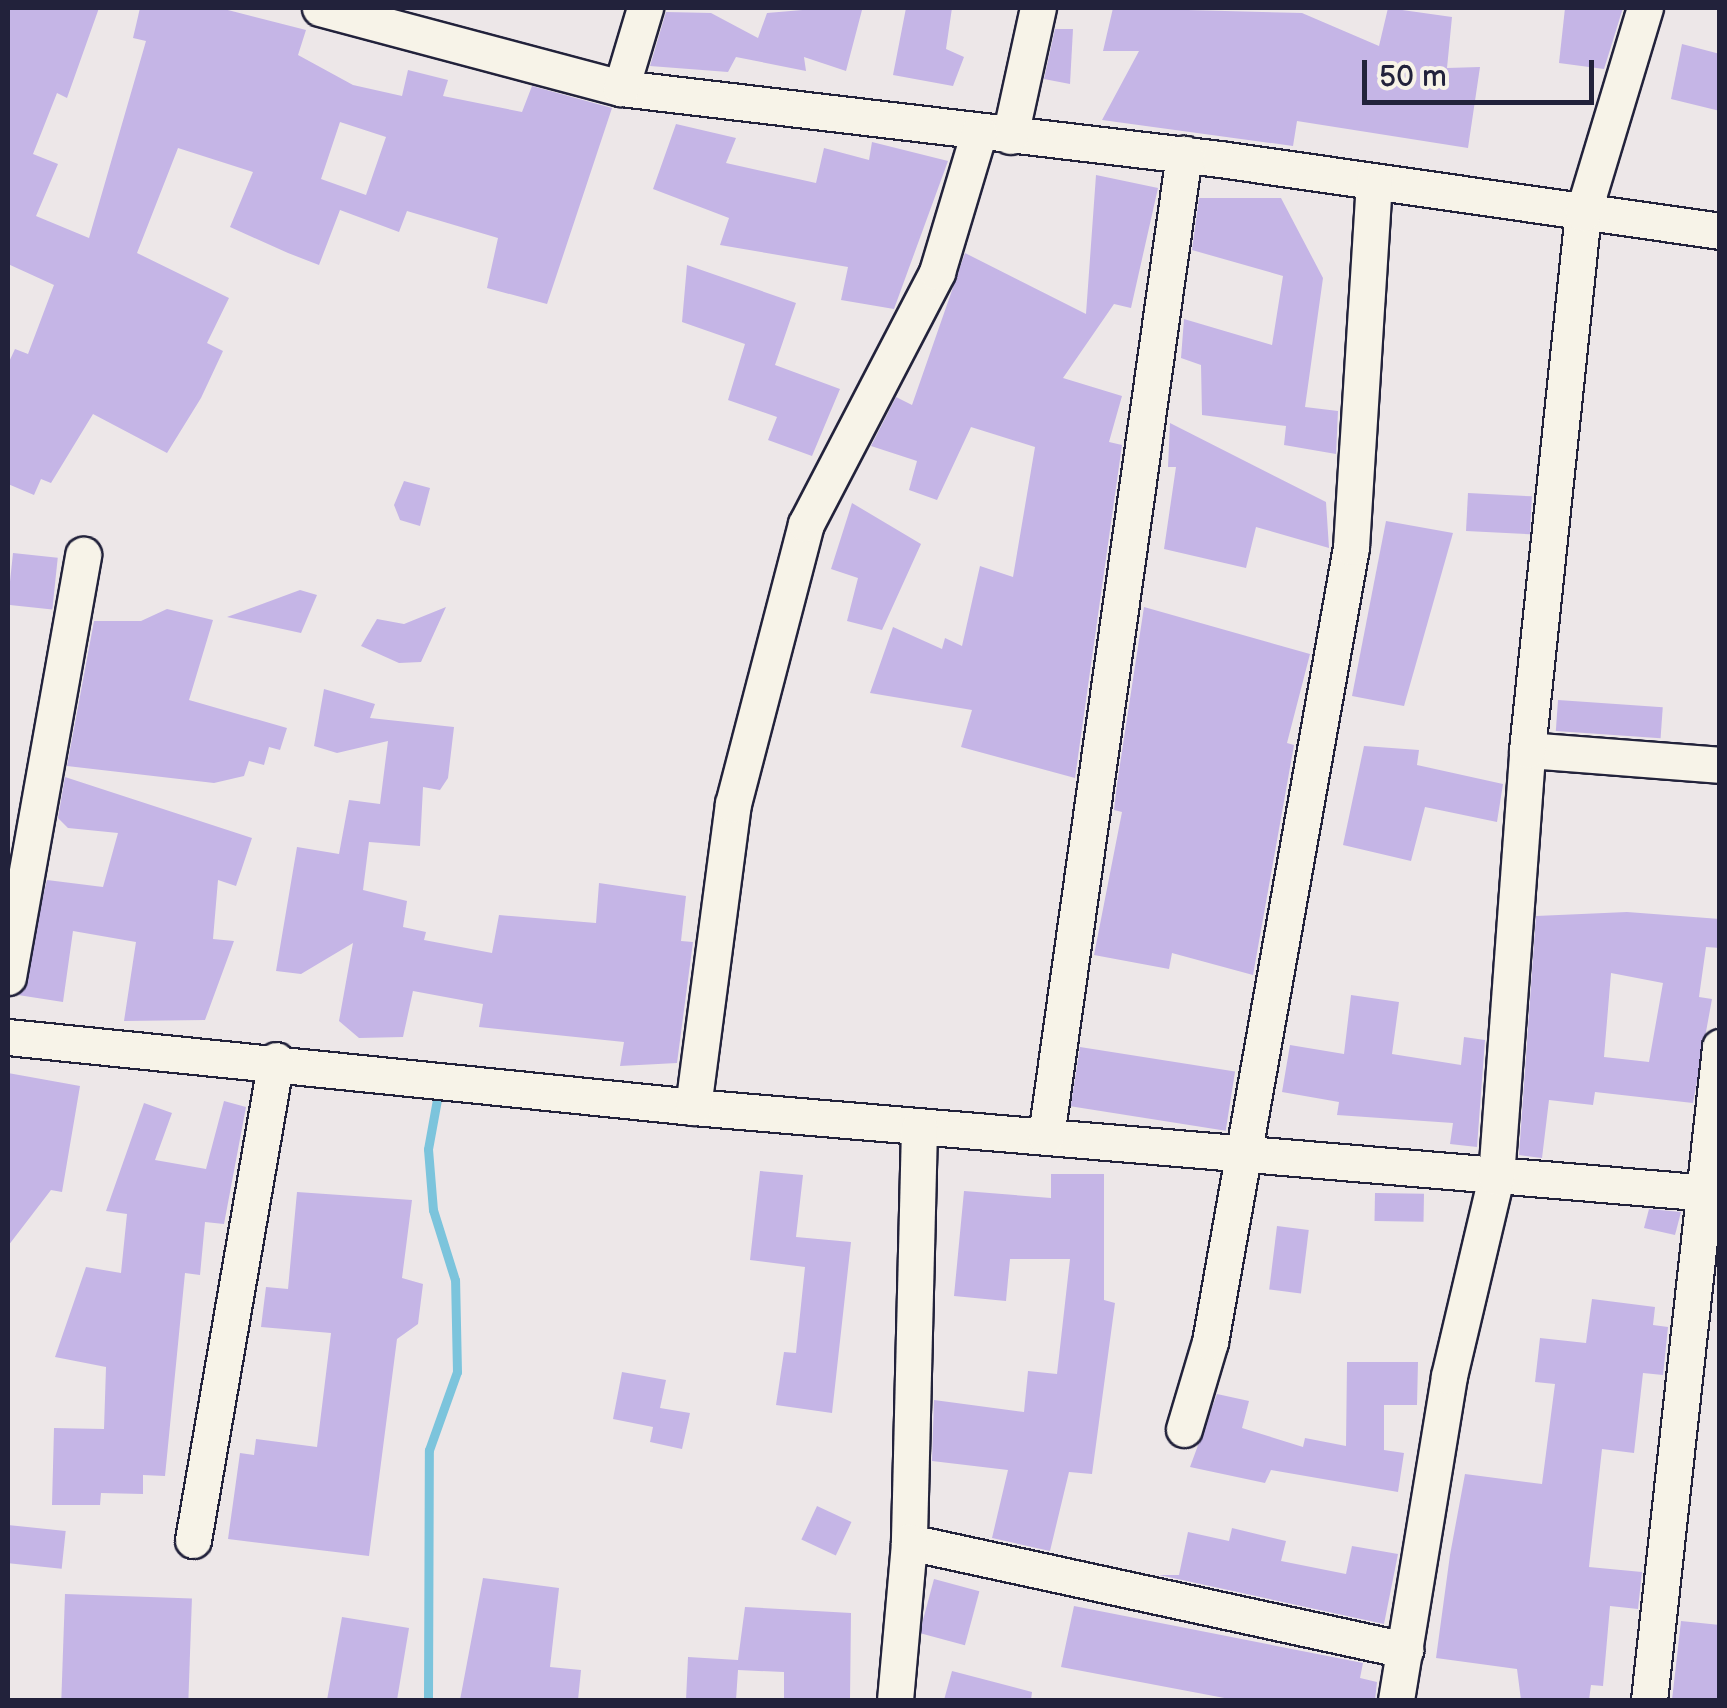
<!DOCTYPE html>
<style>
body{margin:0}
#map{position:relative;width:1727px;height:1708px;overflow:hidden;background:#ede7e8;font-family:"Balsamiq Sans",sans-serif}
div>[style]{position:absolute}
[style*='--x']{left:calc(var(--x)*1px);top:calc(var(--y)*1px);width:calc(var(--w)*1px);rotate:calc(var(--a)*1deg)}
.stream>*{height:9px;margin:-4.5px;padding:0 4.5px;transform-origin:4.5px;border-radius:4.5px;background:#7cc4dc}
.building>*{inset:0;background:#c5b5e6;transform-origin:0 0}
.roads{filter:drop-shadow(2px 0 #22223b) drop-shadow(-2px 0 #22223b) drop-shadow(0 2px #22223b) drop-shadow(0 -2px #22223b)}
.street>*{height:35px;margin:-17.5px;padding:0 17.5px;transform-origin:17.5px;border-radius:17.5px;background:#f7f3e8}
span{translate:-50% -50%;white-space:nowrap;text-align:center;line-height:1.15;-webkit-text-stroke:8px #f7f3e8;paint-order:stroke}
.frame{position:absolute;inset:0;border:10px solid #22223b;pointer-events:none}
.scale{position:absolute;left:1362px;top:60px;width:232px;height:45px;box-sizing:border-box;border:5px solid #22223b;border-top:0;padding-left:12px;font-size:30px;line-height:35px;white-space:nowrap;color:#22223b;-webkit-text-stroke:8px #f7f3e8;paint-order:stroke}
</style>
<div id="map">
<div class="stream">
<div style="--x:428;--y:1700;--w:250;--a:-89.8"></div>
<div style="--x:429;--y:1450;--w:83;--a:-70.3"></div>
<div style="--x:457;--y:1372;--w:92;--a:-91.2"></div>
<div style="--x:455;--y:1280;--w:73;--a:-107.4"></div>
<div style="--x:433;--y:1210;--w:61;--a:-94.7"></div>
<div style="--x:428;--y:1149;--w:56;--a:-79.7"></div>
</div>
<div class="building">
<div style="clip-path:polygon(evenodd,8px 8px,99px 8px,67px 98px,57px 93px,33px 154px,58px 164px,36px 216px,89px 238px,146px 41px,133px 38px,140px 8px,220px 8px,306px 30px,298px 55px,353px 85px,402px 96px,408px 70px,448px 80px,443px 96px,522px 112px,532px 86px,612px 108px,547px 304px,487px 288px,498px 238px,407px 211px,399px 232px,340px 210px,319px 265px,288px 253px,230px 227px,253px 172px,178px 148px,137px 253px,229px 298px,207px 343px,223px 351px,201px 398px,167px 453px,93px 414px,51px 483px,41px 479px,34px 495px,8px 484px,8px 364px,15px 349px,28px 354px,54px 285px,8px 264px,8px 8px,340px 122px,386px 137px,366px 195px,321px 179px,340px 122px)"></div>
<div style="clip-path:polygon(826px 8px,862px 10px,846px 71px,804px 57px,806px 71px,736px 57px,728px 72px,650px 66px,666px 12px,711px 13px,758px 38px,767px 13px)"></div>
<div style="clip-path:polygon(906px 8px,952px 8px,946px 49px,964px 57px,953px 86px,893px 75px)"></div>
<div style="clip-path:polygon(1113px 8px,1302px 13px,1379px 46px,1388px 8px,1452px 17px,1447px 68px,1480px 67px,1468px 148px,1297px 121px,1293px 146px,1102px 120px,1139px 51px,1103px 51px)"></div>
<div style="clip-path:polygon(1565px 8px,1623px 8px,1604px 69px,1559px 63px)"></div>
<div style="clip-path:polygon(1055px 29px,1073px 29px,1070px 84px,1044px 79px)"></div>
<div style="clip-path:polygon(1682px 44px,1720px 54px,1720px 111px,1671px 99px)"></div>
<div style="clip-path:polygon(676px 124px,736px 138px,726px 163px,816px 183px,824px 148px,869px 160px,872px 142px,948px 161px,894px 309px,841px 300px,848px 267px,720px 245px,729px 218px,653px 189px)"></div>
<div style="clip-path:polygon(1096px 175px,1158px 188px,1131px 308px,1114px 304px,1063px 378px,1122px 396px,1109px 442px,1122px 445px,1075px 778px,961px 747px,972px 710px,870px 693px,893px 627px,942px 649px,945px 638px,962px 646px,980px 566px,1013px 577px,1035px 447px,971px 427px,937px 500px,909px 490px,917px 461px,871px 446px,896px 397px,912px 405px,965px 253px,1086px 314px)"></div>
<div style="clip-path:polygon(1199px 198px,1281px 198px,1323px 278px,1305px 407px,1338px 411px,1336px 454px,1284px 445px,1286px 426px,1202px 415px,1201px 365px,1181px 358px,1184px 319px,1272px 345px,1283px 276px,1192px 250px)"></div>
<div style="clip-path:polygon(687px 265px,796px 303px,775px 365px,840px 389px,812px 456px,768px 440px,777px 417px,728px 400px,745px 344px,682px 322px)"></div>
<div style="clip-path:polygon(1170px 423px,1326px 502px,1329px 548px,1256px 527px,1246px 568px,1164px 549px,1176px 467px,1168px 467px)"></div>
<div style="clip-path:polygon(404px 481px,430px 488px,420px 526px,400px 520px,394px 505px)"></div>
<div style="left:1468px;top:493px;width:64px;height:38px;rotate:3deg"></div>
<div style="clip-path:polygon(852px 503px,921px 544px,882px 630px,847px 621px,858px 578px,831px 569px)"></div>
<div style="clip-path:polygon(1386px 521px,1453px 533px,1404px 706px,1352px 696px)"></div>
<div style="left:13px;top:553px;width:45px;height:52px;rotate:6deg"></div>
<div style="clip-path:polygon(300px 590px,317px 595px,301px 633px,227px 617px)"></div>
<div style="clip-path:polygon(446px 607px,421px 662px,399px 663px,361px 646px,377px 619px,404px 624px)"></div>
<div style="clip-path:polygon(1144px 607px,1310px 654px,1287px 743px,1294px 745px,1253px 975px,1172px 953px,1169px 969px,1094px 955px,1122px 812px,1114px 810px,1117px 784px)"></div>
<div style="clip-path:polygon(167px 609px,213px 620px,189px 700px,287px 728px,280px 750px,269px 747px,264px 765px,249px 761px,244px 776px,214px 783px,67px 766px,94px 621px,141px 621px)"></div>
<div style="clip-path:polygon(324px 689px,375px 704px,370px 718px,454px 727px,448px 778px,440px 790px,423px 787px,420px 846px,369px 842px,363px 890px,407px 901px,403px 927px,426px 932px,424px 940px,492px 953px,499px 915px,596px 923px,599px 883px,686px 896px,681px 941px,693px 942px,677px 1063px,620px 1066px,624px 1042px,479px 1027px,483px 1004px,413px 991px,403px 1037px,359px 1038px,339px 1021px,353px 943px,301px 974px,276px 971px,297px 847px,339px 854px,349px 800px,380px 804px,388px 741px,337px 753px,314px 746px)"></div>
<div style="left:1558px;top:700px;width:105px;height:31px;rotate:4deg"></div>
<div style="clip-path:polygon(1364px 746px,1419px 750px,1417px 765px,1503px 784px,1497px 822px,1425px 807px,1411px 861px,1343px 845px)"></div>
<div style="clip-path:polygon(65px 777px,252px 838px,236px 886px,218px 880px,213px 939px,234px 941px,205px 1020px,124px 1021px,136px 942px,73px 931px,63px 1002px,18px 995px,47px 880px,103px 887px,118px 833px,68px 828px,58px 818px)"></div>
<div style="clip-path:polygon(evenodd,1627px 912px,1720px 919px,1720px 948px,1706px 947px,1699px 997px,1712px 999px,1693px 1103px,1595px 1092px,1593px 1105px,1549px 1100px,1542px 1158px,1519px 1155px,1536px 916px,1627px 912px,1611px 973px,1663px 983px,1649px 1062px,1604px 1057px,1611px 973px)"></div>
<div style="clip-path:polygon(1351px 995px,1399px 1002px,1392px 1054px,1461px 1065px,1464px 1037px,1485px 1040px,1477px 1147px,1450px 1144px,1453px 1123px,1337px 1115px,1339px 1102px,1282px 1092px,1290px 1045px,1344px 1054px)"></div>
<div style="left:1080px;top:1047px;width:157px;height:60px;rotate:9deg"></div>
<div style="clip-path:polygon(8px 1073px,80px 1086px,62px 1192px,51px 1190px,8px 1246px)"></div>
<div style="clip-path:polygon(224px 1101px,246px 1107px,224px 1224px,205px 1222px,200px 1275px,185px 1273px,165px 1476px,143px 1475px,143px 1494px,101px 1493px,100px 1505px,52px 1505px,54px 1428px,104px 1429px,106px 1367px,55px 1357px,86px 1267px,121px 1273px,127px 1214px,106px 1211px,144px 1103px,172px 1113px,155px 1160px,206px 1169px)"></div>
<div style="clip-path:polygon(760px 1171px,803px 1175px,796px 1237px,851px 1242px,832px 1413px,776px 1405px,784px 1352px,796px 1353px,805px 1267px,750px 1260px)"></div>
<div style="clip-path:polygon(1051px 1174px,1104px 1174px,1104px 1300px,1115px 1303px,1092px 1474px,1069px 1472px,1050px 1551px,992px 1538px,1008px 1470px,932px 1461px,934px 1400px,1024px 1412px,1028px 1371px,1057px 1374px,1070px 1259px,1010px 1259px,1006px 1301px,954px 1296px,964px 1191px,1051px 1198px)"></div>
<div style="clip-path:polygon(297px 1192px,412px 1200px,402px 1278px,423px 1284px,418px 1324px,397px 1339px,369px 1556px,228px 1539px,240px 1453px,254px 1455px,256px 1439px,317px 1447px,331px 1333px,261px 1327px,266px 1287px,288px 1289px)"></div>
<div style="left:1375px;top:1193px;width:49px;height:28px;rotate:1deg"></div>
<div style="clip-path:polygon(1649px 1209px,1681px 1212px,1675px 1235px,1644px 1228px)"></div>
<div style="left:1277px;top:1226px;width:32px;height:64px;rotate:7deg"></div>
<div style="clip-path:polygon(1592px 1299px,1655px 1307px,1653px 1325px,1668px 1327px,1663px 1375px,1643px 1373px,1634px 1453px,1602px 1449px,1589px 1567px,1642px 1572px,1638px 1609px,1610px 1606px,1603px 1686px,1591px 1685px,1589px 1700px,1521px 1700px,1517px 1669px,1436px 1658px,1450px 1555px,1465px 1474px,1542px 1484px,1555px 1384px,1535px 1382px,1540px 1338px,1586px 1343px)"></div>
<div style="clip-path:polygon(1347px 1362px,1418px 1362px,1417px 1405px,1384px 1405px,1384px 1450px,1404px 1453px,1398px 1492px,1271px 1470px,1265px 1483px,1190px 1467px,1217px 1394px,1249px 1401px,1242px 1428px,1303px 1447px,1305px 1438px,1346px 1446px)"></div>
<div style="clip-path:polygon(622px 1372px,666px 1380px,660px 1408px,690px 1413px,682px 1449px,650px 1442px,653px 1427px,613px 1419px)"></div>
<div style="left:817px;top:1506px;width:38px;height:37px;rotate:25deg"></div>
<div style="left:8px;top:1525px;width:58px;height:38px;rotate:6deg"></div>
<div style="clip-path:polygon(1232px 1528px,1286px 1541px,1281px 1561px,1346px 1574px,1352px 1546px,1398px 1554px,1384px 1624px,1159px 1575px,1179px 1575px,1188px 1532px,1229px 1541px)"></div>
<div style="clip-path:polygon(483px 1578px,559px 1588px,550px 1667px,581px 1670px,578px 1700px,460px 1700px)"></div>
<div style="left:934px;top:1579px;width:47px;height:56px;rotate:15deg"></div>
<div style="left:65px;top:1594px;width:127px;height:106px;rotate:2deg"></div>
<div style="clip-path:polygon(1074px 1606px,1363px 1663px,1360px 1678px,1377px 1682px,1375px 1700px,1235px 1700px,1061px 1667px)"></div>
<div style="clip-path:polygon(745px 1607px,851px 1613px,850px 1700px,784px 1700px,784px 1672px,738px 1670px,736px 1700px,686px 1700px,688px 1657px,738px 1660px)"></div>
<div style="clip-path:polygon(342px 1617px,409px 1628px,397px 1700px,327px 1700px)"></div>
<div style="clip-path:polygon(1681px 1621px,1720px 1625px,1720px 1700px,1672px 1700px)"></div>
<div style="clip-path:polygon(952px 1671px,1032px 1692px,1031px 1700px,944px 1700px)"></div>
</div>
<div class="roads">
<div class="street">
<div style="--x:320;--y:8;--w:311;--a:14.9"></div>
<div style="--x:621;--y:88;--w:603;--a:6.76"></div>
<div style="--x:1220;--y:159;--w:505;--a:8.19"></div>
<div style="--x:621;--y:88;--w:84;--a:-73.3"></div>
<div style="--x:1010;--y:136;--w:131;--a:-77.7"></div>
<div style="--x:1527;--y:750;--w:194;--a:4.4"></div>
<div style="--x:8;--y:977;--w:429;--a:-79.9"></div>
<div style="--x:8;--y:1037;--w:689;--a:5.83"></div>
<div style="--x:693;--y:1107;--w:1031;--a:4.84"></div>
<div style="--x:693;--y:1107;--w:306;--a:-82.5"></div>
<div style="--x:733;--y:804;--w:289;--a:-75.4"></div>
<div style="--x:806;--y:524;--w:284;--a:-62.5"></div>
<div style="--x:937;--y:272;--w:146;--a:-73.3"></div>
<div style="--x:919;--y:1128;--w:414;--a:91.4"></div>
<div style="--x:909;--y:1542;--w:508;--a:12.28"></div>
<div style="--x:1046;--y:1136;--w:992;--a:-82"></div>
<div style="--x:1184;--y:1429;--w:91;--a:-73.4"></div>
<div style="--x:1210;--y:1342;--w:807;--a:-79.94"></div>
<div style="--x:1351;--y:547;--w:366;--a:-86.4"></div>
<div style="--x:193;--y:1540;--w:487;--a:-80.2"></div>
<div style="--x:895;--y:1700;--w:159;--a:-84.9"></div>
<div style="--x:1396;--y:1700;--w:328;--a:-80.7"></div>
<div style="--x:1449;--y:1376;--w:204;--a:-76.7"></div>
<div style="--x:1496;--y:1177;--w:428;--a:-85.8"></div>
<div style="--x:1527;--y:750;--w:540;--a:-84.05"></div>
<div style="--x:1583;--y:213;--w:214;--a:-73.2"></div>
<div style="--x:1649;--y:1700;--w:657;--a:-83.79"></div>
</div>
</div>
<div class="frame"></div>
<div class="scale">50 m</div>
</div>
